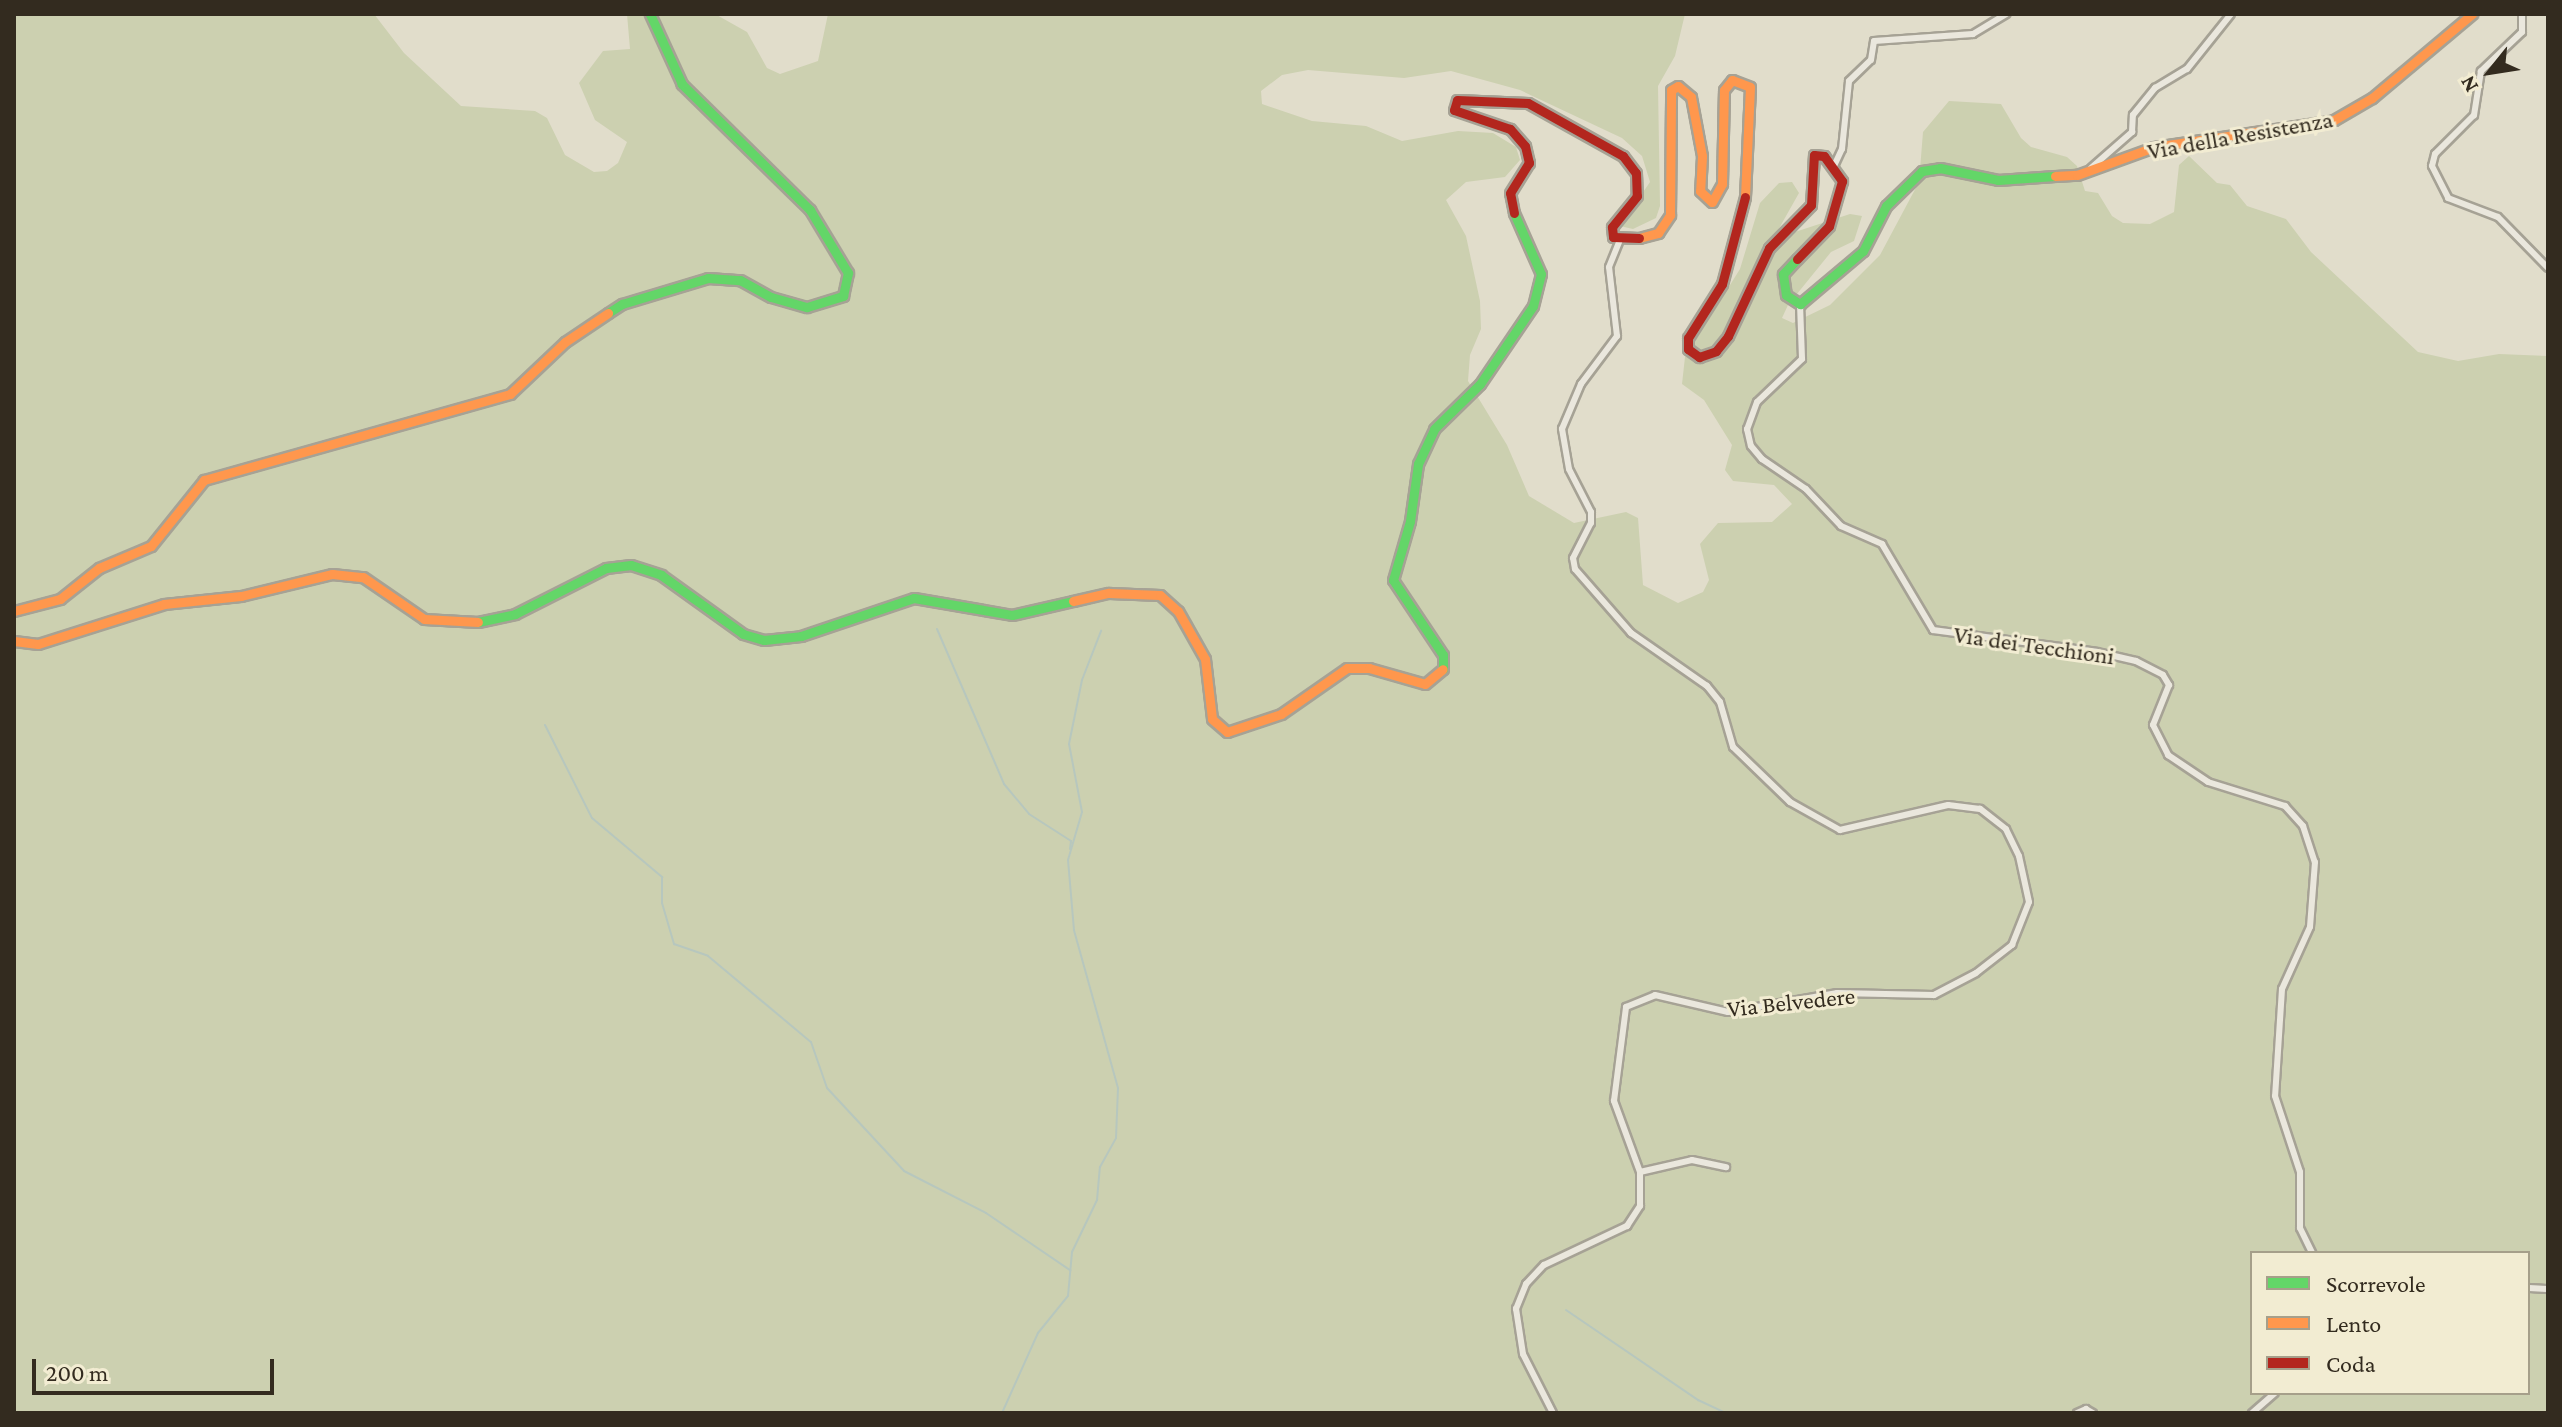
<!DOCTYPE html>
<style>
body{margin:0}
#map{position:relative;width:2562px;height:1427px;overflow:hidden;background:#e1ddcb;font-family:"Crimson Pro",serif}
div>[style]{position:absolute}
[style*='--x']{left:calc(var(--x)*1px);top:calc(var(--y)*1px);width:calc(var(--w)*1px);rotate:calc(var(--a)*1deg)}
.green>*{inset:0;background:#ccd0b0}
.stream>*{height:2px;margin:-1px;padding:0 1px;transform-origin:1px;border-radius:1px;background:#b7c7be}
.roads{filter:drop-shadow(2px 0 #a6a295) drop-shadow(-2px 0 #a6a295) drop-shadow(0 2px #a6a295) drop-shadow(0 -2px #a6a295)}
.street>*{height:6px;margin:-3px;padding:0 3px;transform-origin:3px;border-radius:3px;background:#eae7dd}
.fast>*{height:9px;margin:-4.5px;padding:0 4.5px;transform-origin:4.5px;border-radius:4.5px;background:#63d668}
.slow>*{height:9px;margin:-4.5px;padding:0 4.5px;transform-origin:4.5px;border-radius:4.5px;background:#ff974d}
.jam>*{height:9px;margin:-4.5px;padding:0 4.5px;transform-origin:4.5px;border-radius:4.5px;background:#b3261e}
span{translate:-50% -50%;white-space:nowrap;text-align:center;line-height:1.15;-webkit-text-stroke:6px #f2ecd2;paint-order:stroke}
.street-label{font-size:24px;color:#332b1f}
.frame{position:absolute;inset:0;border:16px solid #332b1f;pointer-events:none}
.legend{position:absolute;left:2250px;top:1251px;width:280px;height:144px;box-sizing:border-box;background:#f2ecd2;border:2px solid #a69f8a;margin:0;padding:10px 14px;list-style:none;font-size:24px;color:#332b1f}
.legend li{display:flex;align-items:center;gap:16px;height:40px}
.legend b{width:40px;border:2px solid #a69f8a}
.north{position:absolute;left:2450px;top:32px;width:80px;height:80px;-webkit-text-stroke:6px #f2ecd2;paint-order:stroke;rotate:240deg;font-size:22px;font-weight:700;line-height:32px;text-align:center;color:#332b1f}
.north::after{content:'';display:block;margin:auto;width:28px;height:36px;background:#332b1f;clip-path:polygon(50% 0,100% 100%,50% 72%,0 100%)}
.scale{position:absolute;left:32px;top:1359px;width:242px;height:36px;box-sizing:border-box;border:4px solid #332b1f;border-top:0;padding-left:10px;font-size:24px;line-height:28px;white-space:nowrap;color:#332b1f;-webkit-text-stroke:6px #f2ecd2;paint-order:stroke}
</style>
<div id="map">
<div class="green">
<div style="clip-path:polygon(evenodd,14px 14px,374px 14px,404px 53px,461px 106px,535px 111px,547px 118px,565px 155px,594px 172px,607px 171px,618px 163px,627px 142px,595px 120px,579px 83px,603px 51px,630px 49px,627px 14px,715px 14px,747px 32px,767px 68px,780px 74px,818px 61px,828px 14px,1685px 14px,1675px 56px,1658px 86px,1660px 206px,1656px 218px,1633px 229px,1620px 226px,1650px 182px,1642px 156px,1622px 138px,1520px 90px,1451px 71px,1404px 78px,1308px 70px,1282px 75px,1261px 91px,1262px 104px,1312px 121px,1366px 126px,1402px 141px,1458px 131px,1493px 133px,1516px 147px,1520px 160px,1505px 177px,1466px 182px,1446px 200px,1466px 236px,1480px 301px,1481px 329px,1470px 355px,1468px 381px,1507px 445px,1529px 496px,1574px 523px,1626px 512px,1638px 518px,1643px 585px,1678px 603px,1703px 592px,1709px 580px,1700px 544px,1718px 523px,1772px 522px,1792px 504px,1774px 485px,1733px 481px,1725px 470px,1732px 445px,1704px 400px,1682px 384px,1685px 357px,1740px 269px,1760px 203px,1779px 183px,1792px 182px,1799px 193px,1773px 239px,1850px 214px,1862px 216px,1854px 241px,1831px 252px,1788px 305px,1782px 318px,1793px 323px,1830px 305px,1880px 255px,1919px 182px,1923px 132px,1949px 101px,2001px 104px,2021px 138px,2031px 147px,2067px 157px,2077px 166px,2085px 191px,2098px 193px,2112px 216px,2123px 223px,2150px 224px,2174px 212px,2179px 165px,2189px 156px,2217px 183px,2230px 185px,2247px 206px,2286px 219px,2311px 252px,2418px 352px,2458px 361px,2499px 354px,2548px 356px,2548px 1413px,14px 1413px,14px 14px,2252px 1253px,2528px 1253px,2528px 1393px,2252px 1393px,2252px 1253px)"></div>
</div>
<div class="stream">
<div style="--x:937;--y:629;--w:169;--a:66.6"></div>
<div style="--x:1004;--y:784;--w:39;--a:50"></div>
<div style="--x:1029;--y:814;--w:50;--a:32.7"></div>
<div style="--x:1071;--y:841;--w:8;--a:97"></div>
<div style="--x:545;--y:725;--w:104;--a:63.2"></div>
<div style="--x:592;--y:818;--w:92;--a:40.1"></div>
<div style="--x:662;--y:877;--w:26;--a:90"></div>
<div style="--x:662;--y:903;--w:43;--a:73.7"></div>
<div style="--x:674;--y:944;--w:36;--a:19"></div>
<div style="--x:708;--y:956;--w:134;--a:39.9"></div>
<div style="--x:811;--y:1042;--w:49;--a:70.8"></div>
<div style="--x:827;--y:1088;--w:113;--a:47.1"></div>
<div style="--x:904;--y:1171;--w:92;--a:27.1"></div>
<div style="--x:986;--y:1213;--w:102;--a:34.2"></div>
<div style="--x:1566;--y:1310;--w:160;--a:34.3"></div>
<div style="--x:1698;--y:1400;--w:31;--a:25"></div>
<div style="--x:1002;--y:1413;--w:88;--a:-65.8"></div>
<div style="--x:1038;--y:1333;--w:48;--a:-51"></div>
<div style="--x:1068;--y:1296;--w:44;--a:-84.8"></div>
<div style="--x:1072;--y:1252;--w:58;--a:-64.3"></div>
<div style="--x:1097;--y:1200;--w:33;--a:-85"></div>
<div style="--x:1100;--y:1167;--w:33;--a:-61"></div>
<div style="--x:1116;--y:1138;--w:50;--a:-87.7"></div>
<div style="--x:1118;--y:1088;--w:164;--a:-105.6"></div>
<div style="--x:1074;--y:930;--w:70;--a:-94.9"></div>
<div style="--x:1068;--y:860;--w:50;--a:-73.7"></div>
<div style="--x:1082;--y:812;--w:69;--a:-100.8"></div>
<div style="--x:1069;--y:744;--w:65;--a:-78.5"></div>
<div style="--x:1082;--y:680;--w:53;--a:-68.8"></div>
</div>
<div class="roads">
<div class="street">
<div style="--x:2522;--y:14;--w:18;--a:90"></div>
<div style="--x:2522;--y:32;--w:57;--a:136.4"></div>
<div style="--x:2481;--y:71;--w:45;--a:99"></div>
<div style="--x:2474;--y:115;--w:55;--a:135"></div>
<div style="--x:2435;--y:154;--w:12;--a:104"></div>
<div style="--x:2432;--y:166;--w:36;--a:63"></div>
<div style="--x:2448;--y:198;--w:53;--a:20.8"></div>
<div style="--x:2498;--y:217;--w:71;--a:45.6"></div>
<div style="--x:1834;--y:166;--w:19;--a:-65"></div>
<div style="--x:1842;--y:149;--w:68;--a:-84.1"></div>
<div style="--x:1849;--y:81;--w:30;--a:-44"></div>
<div style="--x:1871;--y:60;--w:19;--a:-81"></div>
<div style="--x:1874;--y:41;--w:99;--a:-4"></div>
<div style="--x:1973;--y:34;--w:39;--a:-31"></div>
<div style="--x:2091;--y:168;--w:55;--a:-41.3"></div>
<div style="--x:2132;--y:132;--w:17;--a:-87"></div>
<div style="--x:2133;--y:115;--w:35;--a:-51"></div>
<div style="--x:2155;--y:88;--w:37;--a:-31"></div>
<div style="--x:2187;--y:69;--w:70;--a:-51.3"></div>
<div style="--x:1800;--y:304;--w:55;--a:87.9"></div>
<div style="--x:1802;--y:359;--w:62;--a:136.3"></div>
<div style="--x:1757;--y:402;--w:29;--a:110"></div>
<div style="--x:1747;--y:429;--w:17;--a:77"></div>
<div style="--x:1751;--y:446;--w:17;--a:50"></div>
<div style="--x:1762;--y:459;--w:53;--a:34.3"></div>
<div style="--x:1806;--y:489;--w:51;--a:46.6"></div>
<div style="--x:1841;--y:526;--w:45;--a:23.7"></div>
<div style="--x:1882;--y:544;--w:100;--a:59.3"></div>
<div style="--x:1933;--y:630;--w:165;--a:7.6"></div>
<div style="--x:2097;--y:652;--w:40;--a:13"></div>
<div style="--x:2136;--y:661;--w:30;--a:27"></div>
<div style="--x:2163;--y:675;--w:12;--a:59"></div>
<div style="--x:2169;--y:685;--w:43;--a:111.8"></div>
<div style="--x:2153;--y:725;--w:34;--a:63"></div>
<div style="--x:2168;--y:755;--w:48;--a:34"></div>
<div style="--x:2208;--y:782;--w:81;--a:17.3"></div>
<div style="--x:2285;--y:806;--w:27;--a:48"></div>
<div style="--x:2303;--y:826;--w:38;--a:72"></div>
<div style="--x:2315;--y:862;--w:65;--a:94.4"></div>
<div style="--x:2310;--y:927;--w:68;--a:114.3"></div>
<div style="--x:2282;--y:989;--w:107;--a:93.7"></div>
<div style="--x:2275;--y:1096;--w:80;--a:71.8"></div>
<div style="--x:2300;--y:1172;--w:56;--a:90"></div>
<div style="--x:2300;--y:1228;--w:28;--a:64"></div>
<div style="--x:1640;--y:1172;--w:53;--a:-13"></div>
<div style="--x:1692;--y:1160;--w:35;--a:12"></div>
<div style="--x:2528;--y:1288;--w:20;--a:3"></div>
<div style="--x:1553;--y:1413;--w:66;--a:-117"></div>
<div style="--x:1523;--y:1354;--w:46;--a:-98.8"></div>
<div style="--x:1516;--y:1309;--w:27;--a:-68"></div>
<div style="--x:1526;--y:1284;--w:26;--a:-47"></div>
<div style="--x:1544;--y:1265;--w:92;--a:-25.2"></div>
<div style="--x:1627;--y:1226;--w:24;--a:-57"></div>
<div style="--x:1640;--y:1206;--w:34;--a:-90"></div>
<div style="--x:1640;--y:1172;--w:76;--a:-110.1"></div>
<div style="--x:1614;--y:1101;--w:95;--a:-82.7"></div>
<div style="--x:1626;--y:1007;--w:31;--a:-22"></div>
<div style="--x:1655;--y:995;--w:75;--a:13.1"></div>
<div style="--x:1728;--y:1012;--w:111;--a:-9.9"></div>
<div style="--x:1837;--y:993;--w:97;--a:1.2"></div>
<div style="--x:1934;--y:995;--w:47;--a:-27.6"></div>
<div style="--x:1976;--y:973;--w:46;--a:-37.9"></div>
<div style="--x:2012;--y:945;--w:46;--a:-68.4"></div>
<div style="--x:2029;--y:902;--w:47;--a:-102.3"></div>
<div style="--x:2019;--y:856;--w:30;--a:-116"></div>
<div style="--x:2006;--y:829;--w:33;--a:-142"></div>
<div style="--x:1980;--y:809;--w:32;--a:-173"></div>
<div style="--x:1948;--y:805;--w:111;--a:167"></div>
<div style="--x:1840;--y:830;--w:57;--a:-150.8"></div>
<div style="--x:1790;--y:802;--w:79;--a:-136"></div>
<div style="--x:1733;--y:747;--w:47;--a:-106.1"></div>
<div style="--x:1720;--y:702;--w:21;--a:-129"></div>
<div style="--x:1707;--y:686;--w:93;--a:-145.1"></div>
<div style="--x:1631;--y:633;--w:85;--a:-131.2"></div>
<div style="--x:1575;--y:569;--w:11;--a:-100"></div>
<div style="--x:1573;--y:558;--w:39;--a:-63"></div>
<div style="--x:1591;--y:523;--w:11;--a:-90"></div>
<div style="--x:1591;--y:512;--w:48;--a:-117.1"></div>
<div style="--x:1569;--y:469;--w:41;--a:-99.9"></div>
<div style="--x:1562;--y:429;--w:49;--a:-67.1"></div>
<div style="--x:1581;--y:384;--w:60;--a:-53.1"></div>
<div style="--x:1617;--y:336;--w:69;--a:-96.6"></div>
<div style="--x:1609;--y:267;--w:29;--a:-68"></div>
<div style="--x:2077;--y:1413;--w:10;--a:-24"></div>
<div style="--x:2086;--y:1409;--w:8;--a:30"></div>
<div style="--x:2252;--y:1413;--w:30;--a:-41"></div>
</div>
<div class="fast">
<div style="--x:1797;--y:259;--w:21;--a:133"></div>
<div style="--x:1783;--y:274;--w:21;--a:82"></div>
<div style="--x:1786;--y:295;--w:17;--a:33"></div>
<div style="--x:1800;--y:304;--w:82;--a:-40.1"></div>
<div style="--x:1863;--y:251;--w:51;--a:-62.9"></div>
<div style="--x:1886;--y:206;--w:50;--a:-44.2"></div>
<div style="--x:1922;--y:171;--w:18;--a:-9"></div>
<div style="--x:1940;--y:168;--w:59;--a:11.7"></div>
<div style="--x:1998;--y:180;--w:57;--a:-4"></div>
<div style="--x:608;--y:313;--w:17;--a:-33"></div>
<div style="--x:622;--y:304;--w:90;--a:-16.8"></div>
<div style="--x:708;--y:278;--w:32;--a:4"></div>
<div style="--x:740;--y:280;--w:35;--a:29"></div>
<div style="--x:771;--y:297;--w:37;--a:16"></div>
<div style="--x:807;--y:307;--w:38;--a:-17"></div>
<div style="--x:843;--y:296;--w:24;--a:-78"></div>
<div style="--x:848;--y:273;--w:74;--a:-121.1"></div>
<div style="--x:810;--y:210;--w:180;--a:-135.5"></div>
<div style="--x:682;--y:84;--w:77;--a:-114.6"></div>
<div style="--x:478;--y:622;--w:38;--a:-12"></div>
<div style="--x:515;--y:614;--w:102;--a:-26.8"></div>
<div style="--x:606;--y:568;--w:25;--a:-7"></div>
<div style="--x:631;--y:565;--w:32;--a:18"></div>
<div style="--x:661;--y:575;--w:101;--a:35.7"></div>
<div style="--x:743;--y:634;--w:22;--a:16"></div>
<div style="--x:764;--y:640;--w:37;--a:-6"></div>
<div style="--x:801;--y:636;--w:119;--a:-18.6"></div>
<div style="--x:914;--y:598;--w:99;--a:9.8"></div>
<div style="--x:1012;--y:615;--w:63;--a:-12.9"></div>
<div style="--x:1443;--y:669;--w:14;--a:-90"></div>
<div style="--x:1443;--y:655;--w:90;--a:-123.7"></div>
<div style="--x:1393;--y:580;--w:61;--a:-73.9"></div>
<div style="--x:1410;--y:521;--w:58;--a:-82"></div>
<div style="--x:1418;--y:464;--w:38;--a:-65"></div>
<div style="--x:1434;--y:429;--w:64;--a:-44.4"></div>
<div style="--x:1480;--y:384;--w:94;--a:-55.8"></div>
<div style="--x:1533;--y:306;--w:33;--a:-76"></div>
<div style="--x:1541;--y:274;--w:67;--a:-113.9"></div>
</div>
<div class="slow">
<div style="--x:2055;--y:176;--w:22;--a:-3"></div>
<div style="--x:2077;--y:175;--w:82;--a:-20"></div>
<div style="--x:2154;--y:147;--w:182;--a:-8.5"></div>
<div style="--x:2334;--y:120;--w:44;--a:-30.1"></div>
<div style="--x:2372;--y:98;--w:131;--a:-40"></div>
<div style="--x:1639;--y:238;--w:20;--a:-15"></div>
<div style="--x:1658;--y:233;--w:22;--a:-56"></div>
<div style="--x:1670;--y:215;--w:125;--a:-89.5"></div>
<div style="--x:1671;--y:90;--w:8;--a:-30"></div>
<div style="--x:1678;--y:86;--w:17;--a:40"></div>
<div style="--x:1691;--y:97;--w:60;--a:79.4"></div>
<div style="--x:1702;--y:156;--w:35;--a:93"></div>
<div style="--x:1700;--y:191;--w:16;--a:43"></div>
<div style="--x:1712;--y:202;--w:21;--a:-61"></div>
<div style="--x:1722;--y:184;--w:94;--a:-88.8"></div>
<div style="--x:1724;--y:90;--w:13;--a:-51"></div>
<div style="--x:1732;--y:80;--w:19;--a:21"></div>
<div style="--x:1750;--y:87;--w:110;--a:92.6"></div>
<div style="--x:1073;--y:601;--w:37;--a:-13"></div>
<div style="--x:1109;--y:593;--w:51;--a:2.2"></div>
<div style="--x:1160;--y:595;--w:24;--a:42"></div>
<div style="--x:1178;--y:611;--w:55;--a:60.6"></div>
<div style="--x:1205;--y:659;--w:60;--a:83.3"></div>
<div style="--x:1212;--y:719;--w:20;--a:41"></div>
<div style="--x:1227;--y:732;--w:57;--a:-18.4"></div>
<div style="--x:1281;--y:714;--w:80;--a:-34.9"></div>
<div style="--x:1347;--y:668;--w:22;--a:0"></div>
<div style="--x:1369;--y:668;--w:58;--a:15.9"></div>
<div style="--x:1425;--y:684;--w:23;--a:-40"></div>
<div style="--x:14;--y:611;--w:48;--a:-14.6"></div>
<div style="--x:60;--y:599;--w:50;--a:-38.5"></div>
<div style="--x:99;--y:568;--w:56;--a:-22.9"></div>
<div style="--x:151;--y:546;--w:85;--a:-51.2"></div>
<div style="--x:204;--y:480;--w:318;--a:-15.7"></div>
<div style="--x:510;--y:394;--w:76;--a:-43.4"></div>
<div style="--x:565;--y:342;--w:52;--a:-34"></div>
<div style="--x:14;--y:641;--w:24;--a:7"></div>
<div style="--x:38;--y:644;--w:132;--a:-17.6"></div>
<div style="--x:164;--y:604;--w:77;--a:-5.9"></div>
<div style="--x:241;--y:596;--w:94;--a:-13.6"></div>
<div style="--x:332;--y:574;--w:31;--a:6"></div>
<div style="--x:363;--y:577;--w:74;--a:34.5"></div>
<div style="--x:424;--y:619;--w:54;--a:3.2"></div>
</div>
<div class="jam">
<div style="--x:1745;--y:197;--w:90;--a:104.8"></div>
<div style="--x:1722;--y:284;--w:64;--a:122.2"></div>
<div style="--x:1688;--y:338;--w:11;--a:90"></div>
<div style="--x:1688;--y:349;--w:14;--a:36"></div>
<div style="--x:1699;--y:357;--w:18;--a:-19"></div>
<div style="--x:1716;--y:351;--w:19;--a:-51"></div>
<div style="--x:1728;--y:336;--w:97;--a:-65"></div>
<div style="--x:1769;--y:248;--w:60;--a:-45.7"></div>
<div style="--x:1811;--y:205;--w:50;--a:-86.6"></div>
<div style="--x:1814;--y:155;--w:10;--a:6"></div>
<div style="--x:1824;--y:156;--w:31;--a:54"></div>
<div style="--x:1842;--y:181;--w:47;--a:106.1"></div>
<div style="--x:1829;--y:226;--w:46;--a:134.1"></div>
<div style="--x:1514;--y:213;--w:20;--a:-101"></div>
<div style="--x:1510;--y:193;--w:36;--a:-58"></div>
<div style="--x:1529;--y:163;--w:17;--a:-103"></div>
<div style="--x:1525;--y:146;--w:23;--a:-131"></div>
<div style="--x:1510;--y:129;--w:59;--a:-161.3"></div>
<div style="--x:1454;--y:110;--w:10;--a:-73"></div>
<div style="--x:1457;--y:100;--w:71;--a:2.4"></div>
<div style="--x:1528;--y:103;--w:109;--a:29.2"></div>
<div style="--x:1623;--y:156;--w:21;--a:53"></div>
<div style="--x:1636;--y:173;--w:23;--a:88"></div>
<div style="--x:1637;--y:196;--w:40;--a:129"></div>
<div style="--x:1612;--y:227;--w:10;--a:84"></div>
<div style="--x:1613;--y:237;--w:26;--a:2"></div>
</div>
</div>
<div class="street-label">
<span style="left:2240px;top:135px;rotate:-10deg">Via della Resistenza</span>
<span style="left:2034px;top:645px;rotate:8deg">Via dei Tecchioni</span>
<span style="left:1791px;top:1002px;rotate:-6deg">Via Belvedere</span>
</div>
<div class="frame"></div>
<ul class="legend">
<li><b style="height:10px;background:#63d668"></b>Scorrevole</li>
<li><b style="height:10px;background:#ff974d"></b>Lento</li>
<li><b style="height:10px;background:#b3261e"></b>Coda</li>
</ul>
<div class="north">N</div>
<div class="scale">200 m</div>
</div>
